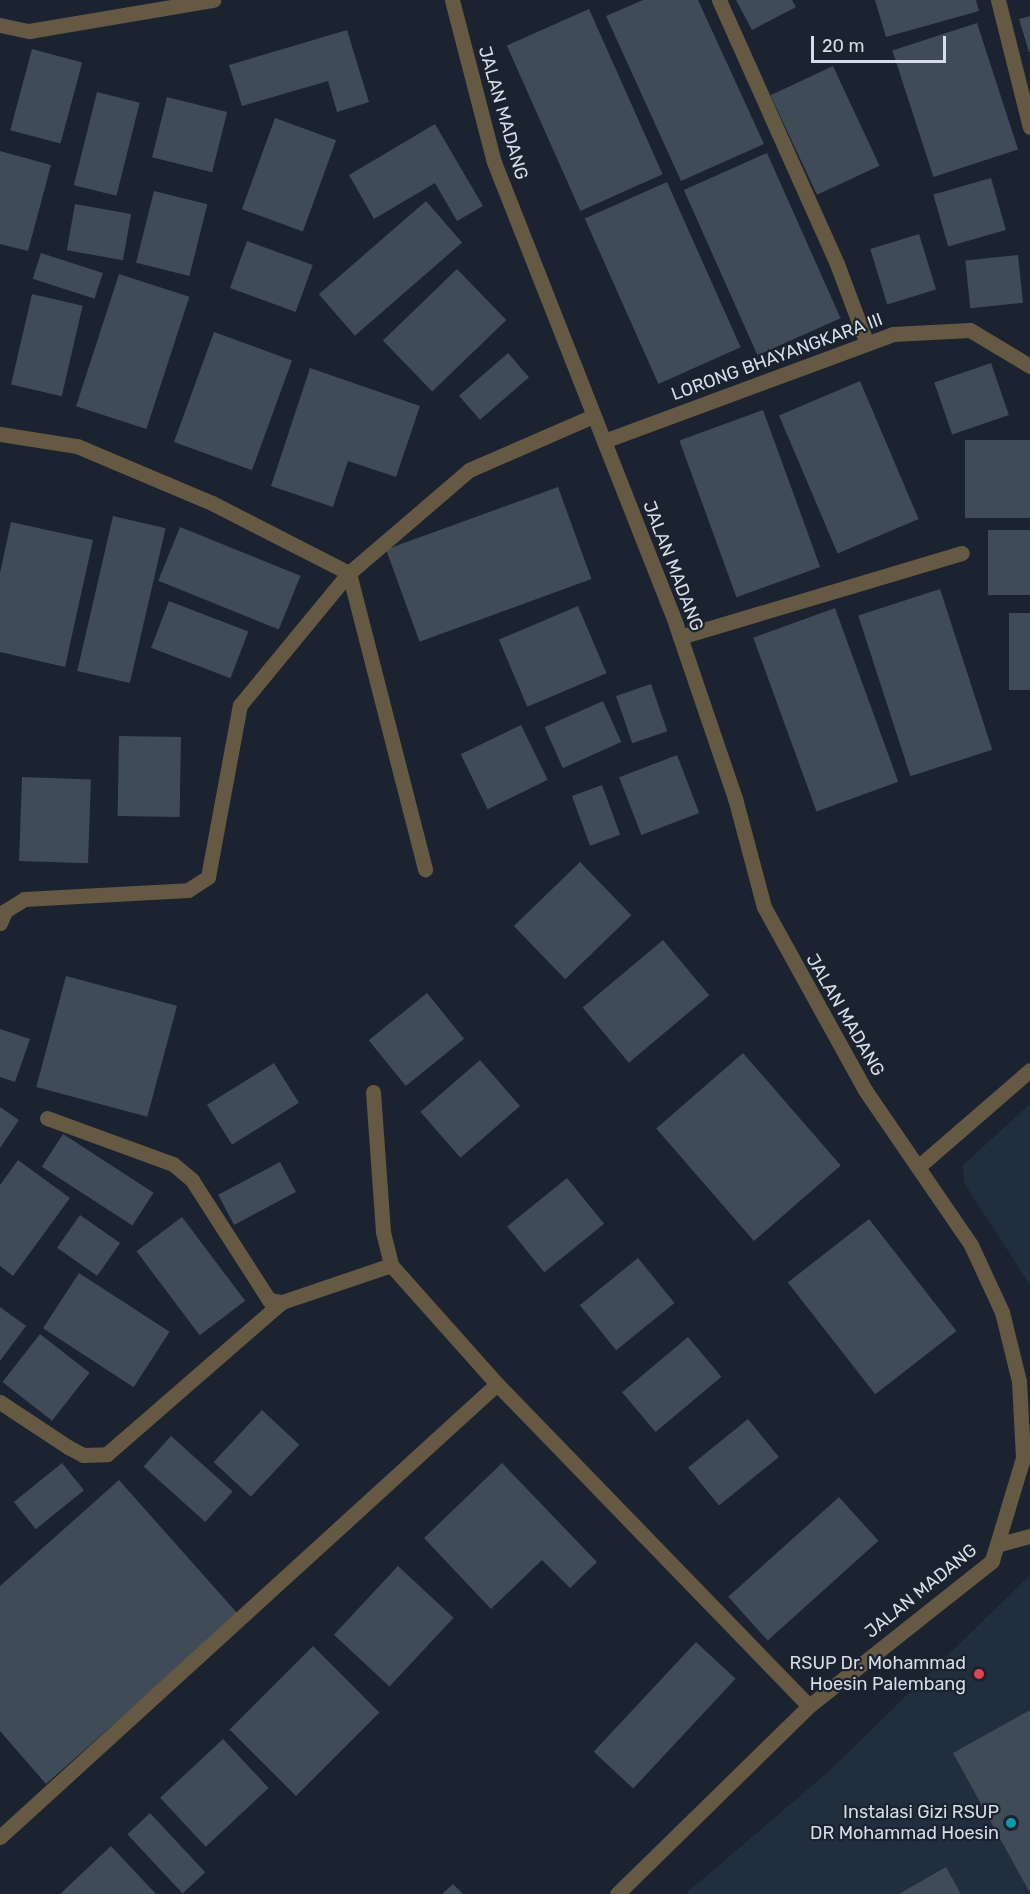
<!DOCTYPE html>
<style>
body{margin:0}
#map{position:relative;width:1030px;height:1894px;overflow:hidden;background:#1a232f;font-family:Rubik,sans-serif}
div>[style]{position:absolute}
[style*='--x']{left:calc(var(--x)*1px);top:calc(var(--y)*1px);width:calc(var(--w)*1px);rotate:calc(var(--a)*1deg)}
.built>*{inset:0;background:#212e3e}
.building>*{inset:0;background:#404b58;transform-origin:0 0}
.minor>*{height:15px;margin:-7.5px;padding:0 7.5px;transform-origin:7.5px;border-radius:7.5px;background:#655943}
.dots>*{width:16px;height:16px;translate:-50% -50%;box-sizing:border-box;border:3px solid #1a232f;border-radius:50%}
span{translate:-50% -50%;white-space:nowrap;text-align:center;line-height:1.15;-webkit-text-stroke:4.5px #1a232f;paint-order:stroke}
.street-label{font-size:18px;color:#d7dde5}
.poi-label{font-size:18px;color:#d7dde5}
.right{translate:-100% -50%;text-align:right}
.scale{position:absolute;left:811px;top:36px;width:135px;height:27px;box-sizing:border-box;border:3px solid #d7dde5;border-top:0;padding-left:8px;font-size:18px;line-height:21px;white-space:nowrap;color:#d7dde5;-webkit-text-stroke:4px #1a232f;paint-order:stroke}
</style>
<div id="map">
<div class="built">
<div style="clip-path:polygon(1030px 1104px,1030px 1285px,964px 1183px,963px 1165px)"></div>
<div style="clip-path:polygon(1030px 1575px,1030px 1894px,685px 1894px,827px 1773px)"></div>
</div>
<div class="building">
<div style="clip-path:polygon(643px 0,698px 0,764px 144px,681px 181px,606px 16px)"></div>
<div style="clip-path:polygon(736px 0,792px 0,796px 7px,752px 30px)"></div>
<div style="clip-path:polygon(875px 0,976px 0,979px 11px,886px 37px)"></div>
<div style="left:589px;top:9px;width:181px;height:90px;rotate:66deg"></div>
<div style="clip-path:polygon(1030px 16px,1030px 52px,1029px 52px,1019px 19px)"></div>
<div style="left:977px;top:23px;width:133px;height:89px;rotate:72deg"></div>
<div style="clip-path:polygon(347px 30px,369px 102px,337px 112px,328px 81px,242px 106px,229px 65px)"></div>
<div style="left:32px;top:49px;width:52px;height:84px;rotate:15deg"></div>
<div style="left:833px;top:66px;width:110px;height:69px;rotate:65deg"></div>
<div style="left:97px;top:92px;width:44px;height:96px;rotate:14deg"></div>
<div style="left:167px;top:97px;width:62px;height:62px;rotate:14deg"></div>
<div style="left:275px;top:118px;width:65px;height:97px;rotate:20deg"></div>
<div style="clip-path:polygon(435px 124px,483px 206px,457px 221px,435px 183px,374px 219px,349px 175px)"></div>
<div style="clip-path:polygon(0 151px,51px 165px,28px 251px,0 244px)"></div>
<div style="left:767px;top:153px;width:181px;height:91px;rotate:66deg"></div>
<div style="left:991px;top:178px;width:54px;height:60px;rotate:74deg"></div>
<div style="left:667px;top:182px;width:181px;height:90px;rotate:66deg"></div>
<div style="left:154px;top:191px;width:55px;height:74px;rotate:14deg"></div>
<div style="left:426px;top:201px;width:55px;height:142px;rotate:49deg"></div>
<div style="left:75px;top:204px;width:57px;height:47px;rotate:10deg"></div>
<div style="left:919px;top:234px;width:58px;height:51px;rotate:73deg"></div>
<div style="left:247px;top:241px;width:70px;height:50px;rotate:20deg"></div>
<div style="left:41px;top:253px;width:65px;height:27px;rotate:18deg"></div>
<div style="left:1018px;top:255px;width:48px;height:53px;rotate:84deg"></div>
<div style="left:457px;top:269px;width:71px;height:103px;rotate:46deg"></div>
<div style="left:119px;top:274px;width:74px;height:139px;rotate:18deg"></div>
<div style="left:32px;top:294px;width:52px;height:93px;rotate:13deg"></div>
<div style="left:214px;top:332px;width:83px;height:117px;rotate:20deg"></div>
<div style="left:508px;top:353px;width:32px;height:65px;rotate:49deg"></div>
<div style="left:991px;top:363px;width:55px;height:60px;rotate:71deg"></div>
<div style="clip-path:polygon(310px 368px,420px 406px,396px 477px,348px 461px,333px 507px,271px 486px)"></div>
<div style="left:860px;top:381px;width:150px;height:88px;rotate:67deg"></div>
<div style="left:763px;top:410px;width:167px;height:89px;rotate:70deg"></div>
<div style="left:1030px;top:440px;width:78px;height:65px;rotate:90deg"></div>
<div style="left:558px;top:487px;width:98px;height:183px;rotate:70deg"></div>
<div style="left:113px;top:516px;width:54px;height:159px;rotate:13deg"></div>
<div style="clip-path:polygon(11px 522px,93px 540px,65px 667px,0 652px,0 573px)"></div>
<div style="left:180px;top:527px;width:130px;height:58px;rotate:22deg"></div>
<div style="left:1030px;top:530px;width:65px;height:42px;rotate:90deg"></div>
<div style="left:940px;top:589px;width:169px;height:86px;rotate:72deg"></div>
<div style="left:169px;top:601px;width:85px;height:50px;rotate:21deg"></div>
<div style="left:578px;top:606px;width:73px;height:86px;rotate:67deg"></div>
<div style="left:835px;top:608px;width:185px;height:87px;rotate:70deg"></div>
<div style="left:1009px;top:613px;width:21px;height:77px"></div>
<div style="left:651px;top:684px;width:50px;height:37px;rotate:71deg"></div>
<div style="left:603px;top:701px;width:45px;height:64px;rotate:66deg"></div>
<div style="left:521px;top:725px;width:61px;height:67px;rotate:64deg"></div>
<div style="left:119px;top:736px;width:62px;height:80px;rotate:1deg"></div>
<div style="left:677px;top:755px;width:62px;height:62px;rotate:69deg"></div>
<div style="left:22px;top:777px;width:69px;height:84px;rotate:2deg"></div>
<div style="left:602px;top:785px;width:53px;height:32px;rotate:70deg"></div>
<div style="left:580px;top:862px;width:74px;height:92px;rotate:46deg"></div>
<div style="left:663px;top:940px;width:72px;height:105px;rotate:50deg"></div>
<div style="left:66px;top:976px;width:115px;height:115px;rotate:15deg"></div>
<div style="left:427px;top:993px;width:59px;height:75px;rotate:51deg"></div>
<div style="clip-path:polygon(0 1029px,30px 1039px,15px 1082px,0 1077px)"></div>
<div style="left:743px;top:1053px;width:149px;height:115px;rotate:49deg"></div>
<div style="left:480px;top:1060px;width:61px;height:79px;rotate:49deg"></div>
<div style="left:274px;top:1063px;width:47px;height:79px;rotate:58deg"></div>
<div style="clip-path:polygon(0 1107px,19px 1120px,0 1148px)"></div>
<div style="left:63px;top:1134px;width:108px;height:39px;rotate:33deg"></div>
<div style="clip-path:polygon(18px 1160px,70px 1198px,13px 1276px,0 1266px,0 1185px)"></div>
<div style="left:280px;top:1162px;width:34px;height:70px;rotate:62deg"></div>
<div style="left:567px;top:1178px;width:59px;height:77px;rotate:51deg"></div>
<div style="left:80px;top:1215px;width:49px;height:40px;rotate:35deg"></div>
<div style="left:182px;top:1217px;width:105px;height:57px;rotate:53deg"></div>
<div style="left:869px;top:1219px;width:142px;height:103px;rotate:52deg"></div>
<div style="left:638px;top:1258px;width:58px;height:75px;rotate:51deg"></div>
<div style="left:79px;top:1273px;width:108px;height:66px;rotate:33deg"></div>
<div style="clip-path:polygon(0 1307px,26px 1326px,0 1361px)"></div>
<div style="left:40px;top:1334px;width:63px;height:61px;rotate:38deg"></div>
<div style="left:688px;top:1337px;width:52px;height:86px;rotate:50deg"></div>
<div style="left:262px;top:1410px;width:51px;height:71px;rotate:43deg"></div>
<div style="left:748px;top:1419px;width:49px;height:77px;rotate:51deg"></div>
<div style="left:171px;top:1436px;width:83px;height:41px;rotate:42deg"></div>
<div style="left:62px;top:1463px;width:35px;height:62px;rotate:51deg"></div>
<div style="clip-path:polygon(502px 1463px,597px 1562px,570px 1588px,542px 1560px,491px 1609px,424px 1538px)"></div>
<div style="clip-path:polygon(119px 1480px,238px 1614px,46px 1784px,0 1731px,0 1586px)"></div>
<div style="left:839px;top:1497px;width:59px;height:149px;rotate:48deg"></div>
<div style="left:398px;top:1566px;width:76px;height:94px;rotate:43deg"></div>
<div style="left:696px;top:1642px;width:54px;height:150px;rotate:43deg"></div>
<div style="left:313px;top:1646px;width:94px;height:118px;rotate:45deg"></div>
<div style="clip-path:polygon(1030px 1710px,1030px 1893px,953px 1753px)"></div>
<div style="left:223px;top:1739px;width:67px;height:86px;rotate:47deg"></div>
<div style="left:150px;top:1813px;width:81px;height:31px;rotate:47deg"></div>
<div style="clip-path:polygon(111px 1846px,156px 1894px,60px 1894px)"></div>
<div style="clip-path:polygon(946px 1867px,961px 1894px,899px 1894px)"></div>
<div style="clip-path:polygon(453px 1884px,463px 1894px,442px 1894px)"></div>
</div>
<div class="minor">
<div style="--x:452;--y:0;--w:167;--a:75.5"></div>
<div style="--x:494;--y:162;--w:497;--a:68.5"></div>
<div style="--x:676;--y:625;--w:183;--a:71.2"></div>
<div style="--x:735;--y:798;--w:113;--a:75.1"></div>
<div style="--x:764;--y:907;--w:209;--a:61.1"></div>
<div style="--x:865;--y:1090;--w:188;--a:55.6"></div>
<div style="--x:971;--y:1245;--w:74;--a:65.2"></div>
<div style="--x:1002;--y:1312;--w:71;--a:76.2"></div>
<div style="--x:1019;--y:1381;--w:77;--a:87"></div>
<div style="--x:1023;--y:1458;--w:108;--a:106.8"></div>
<div style="--x:992;--y:1561;--w:233;--a:141.6"></div>
<div style="--x:809;--y:1706;--w:269;--a:135.6"></div>
<div style="--x:719;--y:0;--w:289;--a:65.9"></div>
<div style="--x:837;--y:264;--w:85;--a:69.4"></div>
<div style="--x:998;--y:0;--w:131;--a:75.9"></div>
<div style="--x:0;--y:25;--w:30;--a:12"></div>
<div style="--x:29;--y:31;--w:187;--a:-9.6"></div>
<div style="--x:0;--y:434;--w:78;--a:8.9"></div>
<div style="--x:77;--y:446;--w:147;--a:22.9"></div>
<div style="--x:212;--y:503;--w:154;--a:27.1"></div>
<div style="--x:349;--y:573;--w:158;--a:-40.6"></div>
<div style="--x:469;--y:470;--w:135;--a:-23.5"></div>
<div style="--x:604;--y:441;--w:308;--a:-20.3"></div>
<div style="--x:893;--y:334;--w:77;--a:-3"></div>
<div style="--x:970;--y:330;--w:70;--a:31"></div>
<div style="--x:349;--y:573;--w:306;--a:75.6"></div>
<div style="--x:680;--y:637;--w:294;--a:-16.6"></div>
<div style="--x:0;--y:923;--w:13;--a:-67"></div>
<div style="--x:5;--y:911;--w:22;--a:-32"></div>
<div style="--x:24;--y:899;--w:164;--a:-3.1"></div>
<div style="--x:188;--y:890;--w:24;--a:-33"></div>
<div style="--x:208;--y:877;--w:175;--a:-79.5"></div>
<div style="--x:240;--y:705;--w:171;--a:-50.5"></div>
<div style="--x:373;--y:1092;--w:140;--a:85.9"></div>
<div style="--x:383;--y:1232;--w:34;--a:76"></div>
<div style="--x:391;--y:1265;--w:159;--a:48.3"></div>
<div style="--x:497;--y:1384;--w:448;--a:45.9"></div>
<div style="--x:47;--y:1118;--w:134;--a:20.1"></div>
<div style="--x:173;--y:1164;--w:25;--a:40"></div>
<div style="--x:192;--y:1180;--w:143;--a:57.3"></div>
<div style="--x:269;--y:1300;--w:13;--a:9"></div>
<div style="--x:282;--y:1302;--w:115;--a:-18.7"></div>
<div style="--x:918;--y:1167;--w:148;--a:-40.9"></div>
<div style="--x:0;--y:1402;--w:82;--a:33.5"></div>
<div style="--x:68;--y:1447;--w:17;--a:28"></div>
<div style="--x:83;--y:1455;--w:24;--a:-2"></div>
<div style="--x:107;--y:1454;--w:232;--a:-41"></div>
<div style="--x:1000;--y:1544;--w:31;--a:-15"></div>
<div style="--x:0;--y:1837;--w:672;--a:-42.35"></div>
</div>
<div class="dots">
<div style="left:979px;top:1674px;background:#e0444e"></div>
<div style="left:1011px;top:1823px;background:#0f9aa8"></div>
</div>
<div class="street-label">
<span style="left:503px;top:113px;rotate:74deg">JALAN MADANG</span>
<span style="left:777px;top:357px;rotate:-20deg">LORONG BHAYANGKARA III</span>
<span style="left:673px;top:566px;rotate:69deg">JALAN MADANG</span>
<span style="left:845px;top:1015px;rotate:60deg">JALAN MADANG</span>
<span style="left:921px;top:1591px;rotate:-39deg">JALAN MADANG</span>
</div>
<div class="poi-label">
<span class="right" style="left:966px;top:1674px">RSUP Dr. Mohammad<br>Hoesin Palembang</span>
<span class="right" style="left:999px;top:1823px">Instalasi Gizi RSUP<br>DR Mohammad Hoesin</span>
</div>
<div class="scale">20 m</div>
</div>
